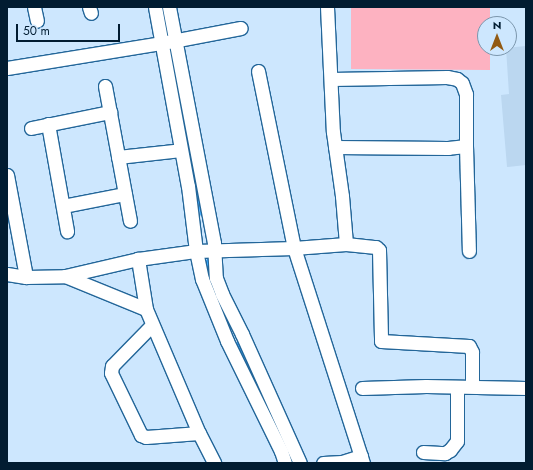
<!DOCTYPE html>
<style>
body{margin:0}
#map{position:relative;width:533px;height:470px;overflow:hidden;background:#cde7fe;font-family:Jost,sans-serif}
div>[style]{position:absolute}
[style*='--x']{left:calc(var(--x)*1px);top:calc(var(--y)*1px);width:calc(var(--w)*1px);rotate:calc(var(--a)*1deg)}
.built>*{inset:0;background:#bbd7f0}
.green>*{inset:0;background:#fdb2c1}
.stream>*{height:4px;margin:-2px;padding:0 2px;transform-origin:2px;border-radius:2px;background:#39a6f9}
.roads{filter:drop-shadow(1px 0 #236699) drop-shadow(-1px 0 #236699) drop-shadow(0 1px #236699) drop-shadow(0 -1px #236699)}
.street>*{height:13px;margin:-6.5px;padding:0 6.5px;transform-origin:6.5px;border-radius:6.5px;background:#fff}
span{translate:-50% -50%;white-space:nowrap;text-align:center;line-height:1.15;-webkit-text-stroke:3px #cde7fe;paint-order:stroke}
.frame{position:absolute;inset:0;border:8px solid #011c31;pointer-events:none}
.north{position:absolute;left:477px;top:16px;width:40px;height:40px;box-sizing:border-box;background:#cde7fe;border:1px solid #7b96ac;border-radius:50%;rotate:0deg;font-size:11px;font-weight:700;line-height:16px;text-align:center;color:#011c31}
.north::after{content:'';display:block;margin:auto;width:14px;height:18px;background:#925a13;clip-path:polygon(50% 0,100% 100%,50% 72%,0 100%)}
.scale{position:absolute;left:16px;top:24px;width:104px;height:18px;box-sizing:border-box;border:2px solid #011c31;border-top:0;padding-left:5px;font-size:12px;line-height:14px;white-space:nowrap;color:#011c31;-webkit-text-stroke:3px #cde7fe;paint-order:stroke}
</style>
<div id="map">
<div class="built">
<div style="clip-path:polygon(526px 46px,526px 165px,507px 167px,501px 95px,509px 94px,506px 48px)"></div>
</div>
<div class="green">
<div style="clip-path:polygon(351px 7px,490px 7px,490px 24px,485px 24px,485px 48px,490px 48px,490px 70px,351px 69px)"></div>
</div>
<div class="stream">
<div style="--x:162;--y:7;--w:22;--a:80"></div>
<div style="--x:172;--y:62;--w:155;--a:78.8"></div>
<div style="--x:208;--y:261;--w:10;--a:101"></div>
<div style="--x:206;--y:271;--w:12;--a:66"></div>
<div style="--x:224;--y:312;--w:16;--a:68"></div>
<div style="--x:238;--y:344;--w:60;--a:65.6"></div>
</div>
<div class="roads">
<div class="street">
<div style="--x:34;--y:7;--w:14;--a:78"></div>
<div style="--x:89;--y:7;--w:6;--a:72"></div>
<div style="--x:155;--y:7;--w:182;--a:79.6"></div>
<div style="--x:188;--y:186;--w:65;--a:83"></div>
<div style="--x:196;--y:251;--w:29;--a:78"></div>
<div style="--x:202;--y:279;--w:67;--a:68"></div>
<div style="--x:227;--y:341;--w:123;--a:63.9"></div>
<div style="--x:281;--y:451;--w:13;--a:72"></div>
<div style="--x:169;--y:7;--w:240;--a:79.2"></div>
<div style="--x:214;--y:243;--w:35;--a:87"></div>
<div style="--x:216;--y:278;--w:17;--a:69"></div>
<div style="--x:222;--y:294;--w:45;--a:63.4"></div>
<div style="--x:242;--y:334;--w:141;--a:65.8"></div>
<div style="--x:327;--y:7;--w:125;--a:87.3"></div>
<div style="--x:333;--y:132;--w:65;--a:82"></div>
<div style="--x:342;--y:196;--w:48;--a:85.2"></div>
<div style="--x:7;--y:68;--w:157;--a:-9.2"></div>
<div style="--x:162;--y:43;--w:80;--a:-10.8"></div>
<div style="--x:258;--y:71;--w:181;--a:78.5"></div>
<div style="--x:294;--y:248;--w:226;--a:72.2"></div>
<div style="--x:331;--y:79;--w:116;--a:-1"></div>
<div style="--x:447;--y:77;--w:10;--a:11"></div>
<div style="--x:457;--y:79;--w:6;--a:39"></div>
<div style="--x:462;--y:83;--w:12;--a:70"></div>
<div style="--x:466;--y:94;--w:52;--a:90"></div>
<div style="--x:466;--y:146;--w:18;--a:174"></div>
<div style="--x:448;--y:148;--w:113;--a:-179.5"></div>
<div style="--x:105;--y:86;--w:137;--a:79.5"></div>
<div style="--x:48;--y:124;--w:109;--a:79.9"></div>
<div style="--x:31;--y:128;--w:81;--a:-11.4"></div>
<div style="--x:466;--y:146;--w:105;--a:88.4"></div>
<div style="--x:118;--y:157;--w:63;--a:-6.3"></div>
<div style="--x:7;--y:175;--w:104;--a:79.4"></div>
<div style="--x:26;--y:277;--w:39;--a:-1"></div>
<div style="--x:65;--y:276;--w:75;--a:-13.1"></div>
<div style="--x:138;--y:259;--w:59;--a:-7.9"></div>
<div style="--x:196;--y:251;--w:98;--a:-1.8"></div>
<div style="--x:294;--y:248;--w:52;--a:-4.4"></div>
<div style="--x:346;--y:244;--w:30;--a:6"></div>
<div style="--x:376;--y:247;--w:4;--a:45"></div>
<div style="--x:379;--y:250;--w:91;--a:88.7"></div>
<div style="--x:381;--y:341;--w:88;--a:3.3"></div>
<div style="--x:469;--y:346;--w:7;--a:63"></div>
<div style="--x:472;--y:352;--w:34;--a:90"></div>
<div style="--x:63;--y:206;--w:63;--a:-11"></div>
<div style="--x:7;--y:274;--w:19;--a:9"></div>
<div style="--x:65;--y:276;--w:87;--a:22.2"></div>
<div style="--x:146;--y:309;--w:51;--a:-99.1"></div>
<div style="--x:146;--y:309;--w:135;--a:66.9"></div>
<div style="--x:199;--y:433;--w:34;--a:63"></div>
<div style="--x:152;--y:325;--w:57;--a:134.3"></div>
<div style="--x:112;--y:366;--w:7;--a:98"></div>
<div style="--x:111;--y:373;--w:69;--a:64.2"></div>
<div style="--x:141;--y:435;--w:5;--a:22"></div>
<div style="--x:146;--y:437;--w:53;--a:-4.3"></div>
<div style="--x:362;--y:388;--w:64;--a:-1.8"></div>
<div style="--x:426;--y:386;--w:100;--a:1.1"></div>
<div style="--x:423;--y:452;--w:22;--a:3"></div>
<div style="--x:445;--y:453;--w:6;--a:-31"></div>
<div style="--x:450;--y:450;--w:11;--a:-52"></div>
<div style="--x:457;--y:441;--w:54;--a:-90"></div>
<div style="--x:323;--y:463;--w:19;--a:-3"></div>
<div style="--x:342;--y:462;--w:20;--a:-18"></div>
</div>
</div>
<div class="frame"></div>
<div class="north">N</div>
<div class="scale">50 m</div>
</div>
